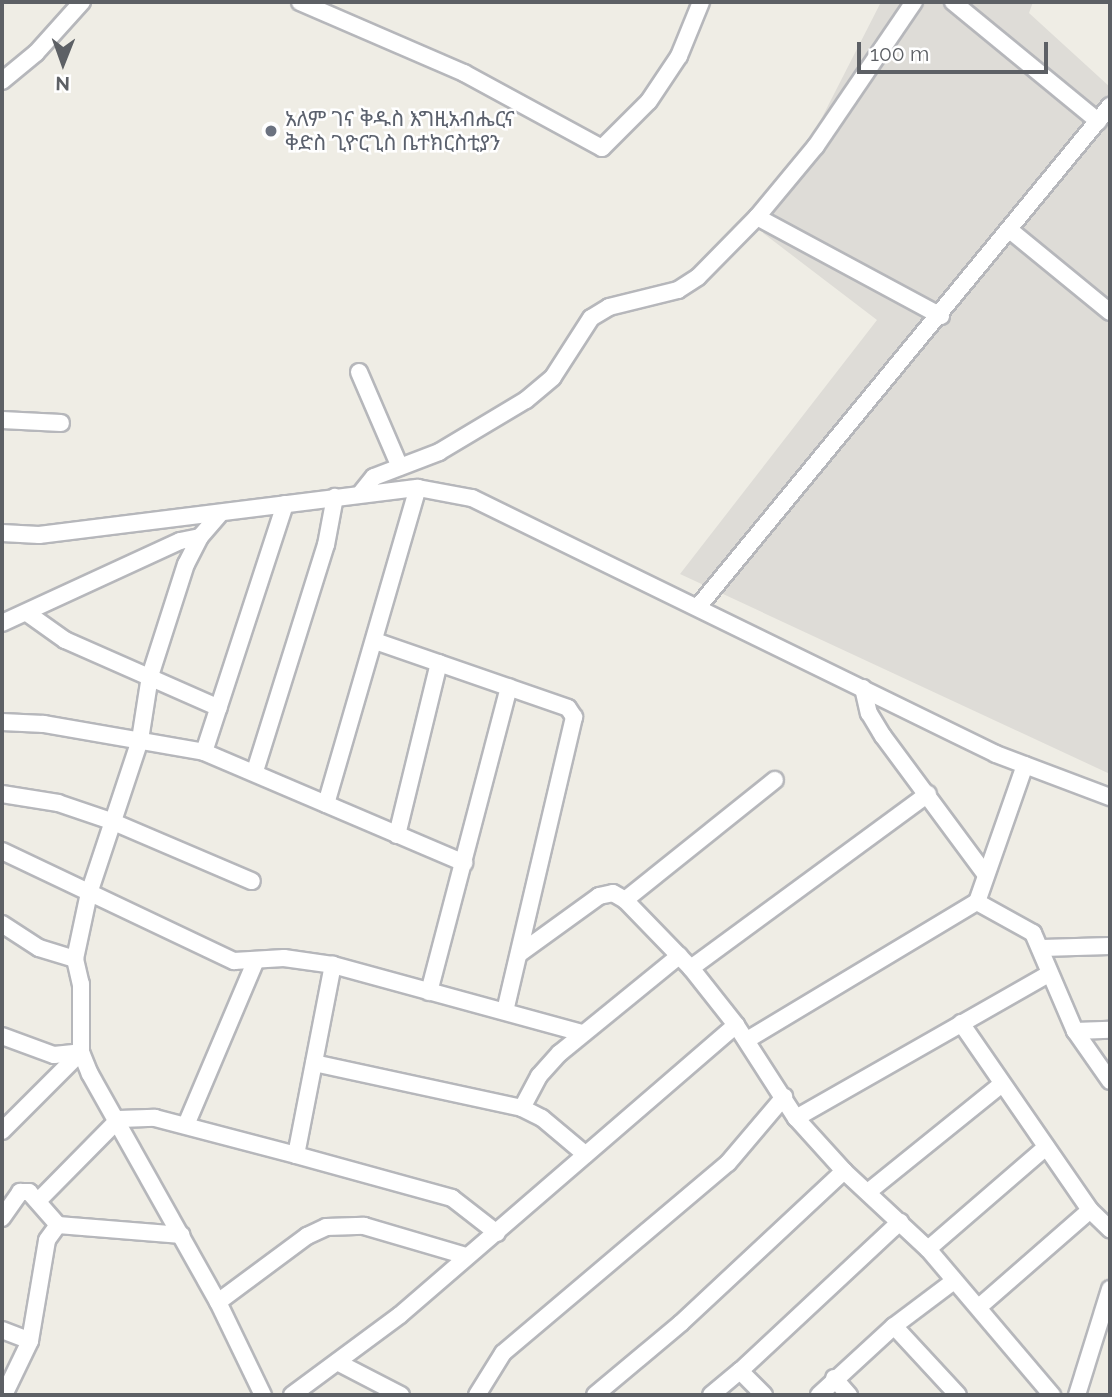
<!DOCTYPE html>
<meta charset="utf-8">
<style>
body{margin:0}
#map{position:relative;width:1112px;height:1397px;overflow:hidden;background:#efede5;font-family:Raleway,"Noto Sans Ethiopic",sans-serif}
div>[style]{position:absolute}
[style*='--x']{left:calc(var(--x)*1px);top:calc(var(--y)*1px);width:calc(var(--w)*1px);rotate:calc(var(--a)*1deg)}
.industrial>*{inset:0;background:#dedcd7}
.roads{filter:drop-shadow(2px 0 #b6b7bb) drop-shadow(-2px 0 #b6b7bb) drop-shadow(0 2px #b6b7bb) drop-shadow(0 -2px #b6b7bb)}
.minor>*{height:16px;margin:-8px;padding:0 8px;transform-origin:8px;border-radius:8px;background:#fff}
.dots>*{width:19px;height:19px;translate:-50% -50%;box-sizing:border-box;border:4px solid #fff;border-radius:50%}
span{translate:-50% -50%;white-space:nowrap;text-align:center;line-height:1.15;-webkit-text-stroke:5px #fff;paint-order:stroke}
.worship-label{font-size:21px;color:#5b616d}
.left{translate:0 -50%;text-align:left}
.frame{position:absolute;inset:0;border:4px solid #5d6065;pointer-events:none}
.north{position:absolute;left:28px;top:28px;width:70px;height:70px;-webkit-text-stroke:5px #fff;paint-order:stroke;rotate:181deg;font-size:19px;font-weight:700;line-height:28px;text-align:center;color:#5d6065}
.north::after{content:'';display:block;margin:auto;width:24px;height:32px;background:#5d6065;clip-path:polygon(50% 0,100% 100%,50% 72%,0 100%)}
.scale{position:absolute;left:857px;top:42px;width:191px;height:32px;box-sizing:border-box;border:4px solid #5d6065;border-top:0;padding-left:9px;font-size:21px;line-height:24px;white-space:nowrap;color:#5d6065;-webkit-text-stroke:5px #fff;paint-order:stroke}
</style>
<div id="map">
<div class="industrial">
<div style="clip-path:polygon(881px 2px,1033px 2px,1029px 13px,1110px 87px,1110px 774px,680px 574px,877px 320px,763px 233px)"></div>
</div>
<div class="roads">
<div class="minor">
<div style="--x:300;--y:2;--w:179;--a:23.4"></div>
<div style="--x:464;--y:73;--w:157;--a:28.5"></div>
<div style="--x:602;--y:148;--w:66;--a:-45"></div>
<div style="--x:649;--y:101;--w:54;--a:-56.3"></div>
<div style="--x:679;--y:56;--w:58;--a:-67.8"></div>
<div style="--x:953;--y:2;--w:188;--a:39.4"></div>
<div style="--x:2;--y:81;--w:44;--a:-39.5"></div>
<div style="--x:36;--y:53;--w:69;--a:-48"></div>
<div style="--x:757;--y:217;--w:209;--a:28.3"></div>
<div style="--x:1011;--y:231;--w:128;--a:39.3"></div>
<div style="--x:359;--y:372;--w:103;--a:66.7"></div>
<div style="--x:2;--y:420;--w:59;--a:2.9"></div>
<div style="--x:360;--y:494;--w:22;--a:-51"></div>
<div style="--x:374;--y:477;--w:70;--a:-21"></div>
<div style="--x:439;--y:452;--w:101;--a:-30.9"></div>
<div style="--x:526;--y:400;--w:35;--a:-40"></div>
<div style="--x:553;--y:377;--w:70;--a:-57.2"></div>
<div style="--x:591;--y:318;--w:21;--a:-31"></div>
<div style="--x:609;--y:307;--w:71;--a:-13.8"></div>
<div style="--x:678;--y:290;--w:24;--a:-33"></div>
<div style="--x:698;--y:277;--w:84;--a:-45.5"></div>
<div style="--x:757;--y:217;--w:92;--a:-50.3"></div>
<div style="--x:816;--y:146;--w:174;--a:-55.8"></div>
<div style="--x:219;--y:515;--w:29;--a:131"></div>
<div style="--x:200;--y:537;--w:30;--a:117"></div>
<div style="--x:186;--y:564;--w:118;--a:107.8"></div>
<div style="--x:150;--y:676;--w:65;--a:98.9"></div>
<div style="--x:140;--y:740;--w:161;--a:108.4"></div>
<div style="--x:89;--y:893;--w:67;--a:102"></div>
<div style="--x:75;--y:959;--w:26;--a:77"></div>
<div style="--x:81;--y:984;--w:68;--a:90"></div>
<div style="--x:81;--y:1052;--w:24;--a:68"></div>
<div style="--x:90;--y:1074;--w:261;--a:60.7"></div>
<div style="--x:218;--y:1302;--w:103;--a:64.2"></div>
<div style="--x:2;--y:533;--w:37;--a:3"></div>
<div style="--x:39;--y:535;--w:382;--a:-7.1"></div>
<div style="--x:418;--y:488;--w:55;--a:10.5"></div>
<div style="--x:472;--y:498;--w:583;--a:26.04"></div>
<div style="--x:996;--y:754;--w:122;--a:20.7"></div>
<div style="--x:698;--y:607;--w:649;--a:-50.57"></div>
<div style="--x:27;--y:613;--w:47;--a:35.4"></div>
<div style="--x:65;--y:640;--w:168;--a:23.8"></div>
<div style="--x:2;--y:623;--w:196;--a:-24.7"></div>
<div style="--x:180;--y:541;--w:20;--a:-11"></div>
<div style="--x:375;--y:641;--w:204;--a:19.1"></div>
<div style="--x:568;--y:708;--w:11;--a:56"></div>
<div style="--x:574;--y:717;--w:302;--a:103.2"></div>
<div style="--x:863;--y:688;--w:26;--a:77"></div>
<div style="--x:869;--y:713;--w:27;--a:59"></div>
<div style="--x:883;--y:736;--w:173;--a:53.5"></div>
<div style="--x:2;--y:722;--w:42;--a:2.7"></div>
<div style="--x:44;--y:724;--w:162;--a:9.9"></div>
<div style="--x:204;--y:752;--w:283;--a:23.1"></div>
<div style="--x:204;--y:752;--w:261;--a:-71.9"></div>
<div style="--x:255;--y:771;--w:237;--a:-72.6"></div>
<div style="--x:326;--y:545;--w:49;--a:-79.4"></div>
<div style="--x:2;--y:794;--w:57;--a:9.1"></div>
<div style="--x:58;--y:803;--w:56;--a:18.8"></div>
<div style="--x:111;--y:821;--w:153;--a:23.1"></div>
<div style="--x:326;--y:804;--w:329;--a:-73.8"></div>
<div style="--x:397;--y:835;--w:177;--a:-76.3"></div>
<div style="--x:2;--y:851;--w:257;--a:25.4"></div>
<div style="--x:234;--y:961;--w:50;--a:-3.4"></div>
<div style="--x:284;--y:958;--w:49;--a:8.1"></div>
<div style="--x:333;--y:965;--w:258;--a:15.3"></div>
<div style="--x:625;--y:900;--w:192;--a:-38.7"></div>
<div style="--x:977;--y:902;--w:145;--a:-70.7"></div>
<div style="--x:2;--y:924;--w:44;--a:33"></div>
<div style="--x:39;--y:948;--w:38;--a:17"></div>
<div style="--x:1042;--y:948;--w:68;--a:-1.7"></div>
<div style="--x:519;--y:954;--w:99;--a:-35.9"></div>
<div style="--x:599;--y:896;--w:14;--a:-12"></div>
<div style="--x:613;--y:893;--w:14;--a:30"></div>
<div style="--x:625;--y:900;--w:95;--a:45.9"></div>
<div style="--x:691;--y:968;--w:73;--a:51.7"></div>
<div style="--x:736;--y:1025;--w:111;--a:57.2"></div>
<div style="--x:796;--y:1118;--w:72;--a:47.8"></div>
<div style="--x:844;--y:1171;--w:115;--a:42.9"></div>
<div style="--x:928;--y:1249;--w:192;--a:49.7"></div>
<div style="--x:691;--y:968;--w:294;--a:-36.3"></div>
<div style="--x:429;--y:992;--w:315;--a:-75.3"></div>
<div style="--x:961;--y:1023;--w:227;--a:55.4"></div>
<div style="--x:1090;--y:1210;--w:28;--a:44"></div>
<div style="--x:1075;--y:1031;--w:35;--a:-2"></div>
<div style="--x:2;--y:1036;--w:55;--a:20.1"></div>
<div style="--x:54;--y:1055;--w:27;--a:-6"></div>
<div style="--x:747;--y:1040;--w:268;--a:-31"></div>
<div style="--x:977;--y:902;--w:64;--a:29"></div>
<div style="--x:1033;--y:933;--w:107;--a:66.8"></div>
<div style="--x:1075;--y:1031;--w:61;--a:55"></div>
<div style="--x:314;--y:1063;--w:213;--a:12.2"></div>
<div style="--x:522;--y:1108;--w:22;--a:27"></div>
<div style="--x:542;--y:1118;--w:57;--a:40.1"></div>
<div style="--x:522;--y:1108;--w:36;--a:-62"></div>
<div style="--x:539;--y:1076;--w:31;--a:-48"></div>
<div style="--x:560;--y:1053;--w:154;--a:-39.2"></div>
<div style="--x:796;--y:1118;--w:292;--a:-29.7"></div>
<div style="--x:186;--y:1125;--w:179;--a:-67"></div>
<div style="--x:2;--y:1131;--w:112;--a:-45"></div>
<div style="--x:296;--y:1155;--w:162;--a:15.4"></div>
<div style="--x:452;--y:1198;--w:57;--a:37.9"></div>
<div style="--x:868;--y:1192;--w:172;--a:-38.9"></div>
<div style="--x:39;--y:1200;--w:114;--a:-45.4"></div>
<div style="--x:119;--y:1119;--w:36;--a:-2"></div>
<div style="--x:155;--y:1118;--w:146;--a:14.7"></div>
<div style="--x:296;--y:1155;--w:194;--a:-79"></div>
<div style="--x:2;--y:1218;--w:32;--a:-55"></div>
<div style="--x:20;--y:1192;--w:9;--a:0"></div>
<div style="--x:29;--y:1192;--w:44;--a:48.7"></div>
<div style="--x:58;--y:1225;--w:124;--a:4.6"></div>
<div style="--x:928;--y:1249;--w:156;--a:-40.8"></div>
<div style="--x:218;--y:1302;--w:111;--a:-36.6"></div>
<div style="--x:307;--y:1236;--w:21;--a:-25"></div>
<div style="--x:326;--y:1227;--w:38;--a:-2"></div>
<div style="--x:364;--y:1226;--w:106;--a:16.4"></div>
<div style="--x:979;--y:1307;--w:147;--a:-41.1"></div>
<div style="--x:894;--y:1326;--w:94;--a:47.2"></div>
<div style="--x:2;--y:1330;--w:30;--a:21"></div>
<div style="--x:337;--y:1362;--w:72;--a:27.3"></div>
<div style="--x:834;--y:1378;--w:23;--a:49"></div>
<div style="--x:4;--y:1395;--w:60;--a:-64.3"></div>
<div style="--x:30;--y:1341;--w:102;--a:-80.4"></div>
<div style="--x:47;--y:1240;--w:19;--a:-54"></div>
<div style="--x:292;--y:1395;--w:134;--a:-36.5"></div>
<div style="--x:400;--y:1315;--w:444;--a:-40.8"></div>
<div style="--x:477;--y:1395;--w:49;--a:-58.2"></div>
<div style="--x:503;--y:1353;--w:294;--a:-40.2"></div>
<div style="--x:728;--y:1163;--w:87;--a:-49.7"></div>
<div style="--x:595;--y:1395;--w:112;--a:-39.9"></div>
<div style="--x:681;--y:1323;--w:223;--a:-43"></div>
<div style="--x:711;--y:1395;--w:38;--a:-40"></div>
<div style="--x:764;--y:1395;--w:34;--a:-135"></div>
<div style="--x:740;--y:1371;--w:219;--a:-43"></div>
<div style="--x:819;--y:1395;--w:102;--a:-42.6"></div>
<div style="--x:894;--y:1326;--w:75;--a:-36.9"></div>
<div style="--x:1077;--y:1395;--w:111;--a:-72.7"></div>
</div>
</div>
<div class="dots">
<div style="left:271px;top:131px;background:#6b7280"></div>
</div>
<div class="worship-label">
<span class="left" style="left:285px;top:131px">አለም ገና ቅዱስ እግዚአብሔርና<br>ቅድስ ጊዮርጊስ ቤተክርስቲያን</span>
</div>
<div class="frame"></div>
<div class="north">N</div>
<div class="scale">100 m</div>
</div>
